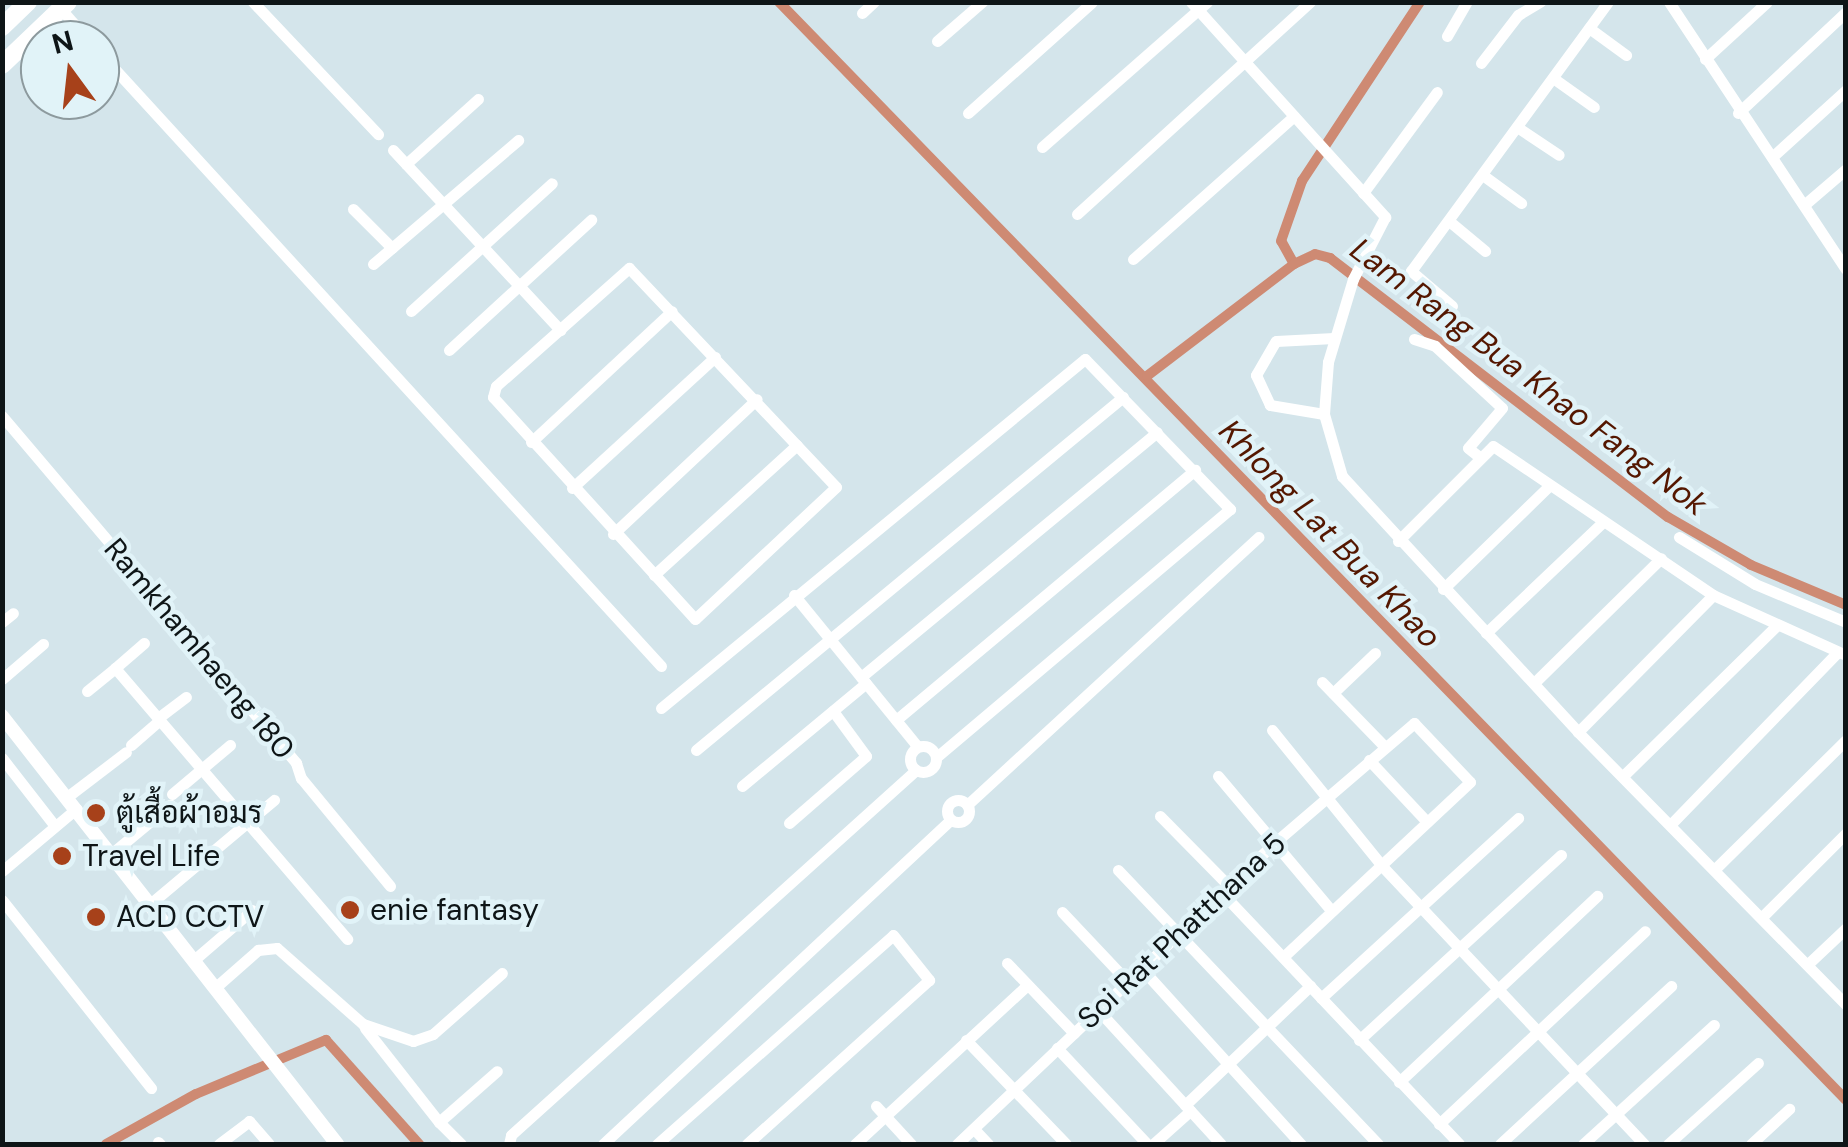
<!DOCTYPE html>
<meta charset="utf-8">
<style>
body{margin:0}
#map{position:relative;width:1848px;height:1147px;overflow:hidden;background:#d4e5eb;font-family:"DM Sans",Sarabun,sans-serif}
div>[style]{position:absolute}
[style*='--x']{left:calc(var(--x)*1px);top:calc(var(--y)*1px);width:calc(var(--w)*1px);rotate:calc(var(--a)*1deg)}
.canal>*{height:10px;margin:-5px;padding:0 5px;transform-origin:5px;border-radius:5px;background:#ce8a73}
.minor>*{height:11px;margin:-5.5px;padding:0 5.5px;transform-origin:5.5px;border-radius:5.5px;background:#fff}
.minor>.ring{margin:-5.5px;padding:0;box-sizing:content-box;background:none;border:11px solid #fff;border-radius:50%}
.tertiary>*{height:14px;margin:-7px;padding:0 7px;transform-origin:7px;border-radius:7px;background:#fff}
.primary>*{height:18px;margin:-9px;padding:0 9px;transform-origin:9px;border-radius:9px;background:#fff}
.dots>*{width:28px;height:28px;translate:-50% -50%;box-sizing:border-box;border:5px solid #e1f3f8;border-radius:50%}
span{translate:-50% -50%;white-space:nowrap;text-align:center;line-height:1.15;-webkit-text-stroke:9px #e1f3f8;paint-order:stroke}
.street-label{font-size:30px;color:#0e1517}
.poi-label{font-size:30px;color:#0e1517}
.left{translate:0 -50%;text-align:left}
.water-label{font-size:32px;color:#541700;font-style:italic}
.frame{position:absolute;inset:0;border:5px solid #0e1517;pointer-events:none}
.north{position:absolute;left:20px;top:20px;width:100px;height:100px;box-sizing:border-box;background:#e1f3f8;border:2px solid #8d9a9e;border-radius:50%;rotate:345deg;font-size:28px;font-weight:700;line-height:40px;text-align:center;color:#0e1517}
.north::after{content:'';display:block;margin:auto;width:35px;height:45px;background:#a7411a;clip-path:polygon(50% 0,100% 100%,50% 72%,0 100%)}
</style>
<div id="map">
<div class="canal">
<div style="--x:779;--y:2;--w:1531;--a:45.82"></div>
<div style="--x:1294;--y:264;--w:26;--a:-119"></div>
<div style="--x:1281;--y:241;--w:64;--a:-70.7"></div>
<div style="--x:1302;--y:181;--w:214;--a:-56.6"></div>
<div style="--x:1147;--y:376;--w:185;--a:-37.3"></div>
<div style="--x:1294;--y:264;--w:23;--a:-25"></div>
<div style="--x:1315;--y:254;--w:16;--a:15"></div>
<div style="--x:1330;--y:258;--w:426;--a:37.5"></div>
<div style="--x:1668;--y:517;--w:96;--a:30"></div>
<div style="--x:1751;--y:565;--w:103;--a:22.8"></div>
<div style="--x:106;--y:1144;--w:103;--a:-29.1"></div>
<div style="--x:196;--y:1094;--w:141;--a:-22.6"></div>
<div style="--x:326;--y:1040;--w:140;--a:48.2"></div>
</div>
<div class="minor">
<div style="--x:253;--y:2;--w:182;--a:46.6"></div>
<div style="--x:1191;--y:2;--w:290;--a:47.9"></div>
<div style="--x:1385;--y:217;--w:70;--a:117.3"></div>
<div style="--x:1353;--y:279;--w:87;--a:106.8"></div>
<div style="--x:1328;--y:362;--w:52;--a:94.4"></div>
<div style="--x:1324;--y:414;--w:65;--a:73.8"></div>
<div style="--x:1342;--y:476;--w:348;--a:47.3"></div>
<div style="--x:1578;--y:732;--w:383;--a:45.5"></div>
<div style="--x:1669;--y:2;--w:320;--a:56.5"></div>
<div style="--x:61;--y:9;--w:41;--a:48.9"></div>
<div style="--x:862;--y:13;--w:16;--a:-43"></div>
<div style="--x:1589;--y:28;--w:46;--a:36.1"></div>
<div style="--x:1447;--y:36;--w:39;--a:-60"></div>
<div style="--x:937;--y:41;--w:60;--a:-40.9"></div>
<div style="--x:100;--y:53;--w:831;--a:47.54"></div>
<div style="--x:1705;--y:59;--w:84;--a:-42.6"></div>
<div style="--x:1481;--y:63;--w:61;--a:-52.4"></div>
<div style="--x:1518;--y:15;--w:26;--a:-31"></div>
<div style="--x:1553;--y:78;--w:50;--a:35.3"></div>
<div style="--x:968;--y:113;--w:166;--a:-41.8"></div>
<div style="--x:1738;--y:113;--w:148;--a:-43.1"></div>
<div style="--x:1517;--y:127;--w:50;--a:33.7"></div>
<div style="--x:1042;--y:147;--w:220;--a:-41.3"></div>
<div style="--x:393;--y:150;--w:246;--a:47.1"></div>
<div style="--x:1772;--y:157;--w:100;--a:-42.2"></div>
<div style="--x:406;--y:164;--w:97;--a:-42.1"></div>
<div style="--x:1484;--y:176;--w:46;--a:36.1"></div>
<div style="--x:1363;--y:193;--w:125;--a:-53.8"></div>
<div style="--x:1804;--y:205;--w:55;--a:-40.6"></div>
<div style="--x:353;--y:209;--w:55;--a:45"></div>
<div style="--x:1077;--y:214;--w:315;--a:-42.3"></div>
<div style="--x:1449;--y:221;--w:47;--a:39.8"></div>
<div style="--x:1133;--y:259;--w:215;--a:-41.6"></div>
<div style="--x:373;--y:264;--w:191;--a:-40.5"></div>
<div style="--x:629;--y:268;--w:301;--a:46.6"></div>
<div style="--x:836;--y:487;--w:193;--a:136.9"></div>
<div style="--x:695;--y:619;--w:300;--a:-132.3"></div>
<div style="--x:493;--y:397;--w:11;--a:-75"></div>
<div style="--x:496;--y:386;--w:178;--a:-41.6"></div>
<div style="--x:1452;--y:306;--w:54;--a:-139.5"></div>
<div style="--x:1411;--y:271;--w:333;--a:-53.8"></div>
<div style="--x:411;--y:311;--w:190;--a:-42.2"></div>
<div style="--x:1414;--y:339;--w:22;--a:18"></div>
<div style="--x:1435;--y:346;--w:91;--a:42.8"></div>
<div style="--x:1502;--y:408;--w:52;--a:130.4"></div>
<div style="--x:1468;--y:448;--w:16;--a:38"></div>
<div style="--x:449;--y:350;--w:193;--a:-42.5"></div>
<div style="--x:1324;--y:414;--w:55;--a:-170.5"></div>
<div style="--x:1270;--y:405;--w:33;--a:-115"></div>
<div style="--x:1256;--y:375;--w:39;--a:-60"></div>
<div style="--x:1276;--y:341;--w:58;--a:-3"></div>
<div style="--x:2;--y:416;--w:455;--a:49.7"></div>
<div style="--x:296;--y:763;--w:16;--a:72"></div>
<div style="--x:301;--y:778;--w:140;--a:50.5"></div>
<div style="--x:531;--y:442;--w:192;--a:-42.9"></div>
<div style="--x:572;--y:488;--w:194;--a:-42.5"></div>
<div style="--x:613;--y:534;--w:197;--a:-43.2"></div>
<div style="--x:1679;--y:537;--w:89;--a:31.7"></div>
<div style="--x:1755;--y:584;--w:99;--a:22.7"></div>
<div style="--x:1398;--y:541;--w:134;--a:-45"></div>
<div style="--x:1493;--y:446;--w:266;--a:34.1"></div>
<div style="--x:1713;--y:595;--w:146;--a:24.3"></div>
<div style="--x:654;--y:575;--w:193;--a:-42.3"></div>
<div style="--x:1443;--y:589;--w:149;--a:-44.2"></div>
<div style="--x:794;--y:595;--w:195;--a:50.8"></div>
<div style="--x:2;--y:622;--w:14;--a:-39"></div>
<div style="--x:1486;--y:633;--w:160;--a:-43.5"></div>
<div style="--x:144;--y:643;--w:38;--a:139"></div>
<div style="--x:115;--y:668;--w:357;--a:49.4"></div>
<div style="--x:861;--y:677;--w:384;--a:-39.6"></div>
<div style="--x:2;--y:679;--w:54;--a:-40.5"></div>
<div style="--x:1322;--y:682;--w:89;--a:45.9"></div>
<div style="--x:1534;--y:683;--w:178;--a:-44.5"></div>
<div style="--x:87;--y:691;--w:36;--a:-39"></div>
<div style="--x:1333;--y:693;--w:58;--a:-43.6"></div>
<div style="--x:661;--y:708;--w:549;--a:-39.46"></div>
<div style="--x:1085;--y:359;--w:209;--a:46"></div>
<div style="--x:1230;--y:509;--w:384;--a:139.8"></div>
<div style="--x:158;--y:718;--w:35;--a:-37"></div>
<div style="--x:896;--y:720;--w:390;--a:-39.9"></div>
<div style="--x:1272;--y:730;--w:175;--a:51"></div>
<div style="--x:1382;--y:866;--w:382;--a:46.7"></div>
<div style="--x:1578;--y:732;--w:192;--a:-45.4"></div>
<div style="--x:131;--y:745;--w:38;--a:-41"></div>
<div class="ring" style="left:910px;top:746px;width:15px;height:15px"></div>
<div style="--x:696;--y:750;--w:554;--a:-39.58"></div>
<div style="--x:2;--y:758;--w:86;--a:52.1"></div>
<div style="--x:1369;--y:760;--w:83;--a:46.9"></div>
<div style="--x:1218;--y:776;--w:175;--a:49.9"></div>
<div style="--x:1623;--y:776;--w:214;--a:-44.4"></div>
<div style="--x:742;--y:786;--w:161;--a:-39.7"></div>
<div style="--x:172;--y:794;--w:76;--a:-40.2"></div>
<div style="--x:67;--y:797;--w:74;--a:-37.3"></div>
<div class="ring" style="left:947px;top:800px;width:11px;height:11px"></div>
<div style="--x:967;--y:805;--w:396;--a:-42.6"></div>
<div style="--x:1160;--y:816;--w:98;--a:45.4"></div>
<div style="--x:789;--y:823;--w:102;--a:-41"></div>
<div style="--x:866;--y:756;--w:56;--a:-126.3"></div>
<div style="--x:1672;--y:823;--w:237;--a:-45.9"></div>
<div style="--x:111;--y:854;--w:77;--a:-39.7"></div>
<div style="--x:1716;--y:868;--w:182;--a:-44.6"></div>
<div style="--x:1118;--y:870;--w:378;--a:46.5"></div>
<div style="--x:2;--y:871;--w:97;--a:-40"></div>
<div style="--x:1222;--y:893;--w:345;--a:46.6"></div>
<div style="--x:2;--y:900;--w:240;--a:51.6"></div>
<div style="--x:150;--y:904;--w:162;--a:-40"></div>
<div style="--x:1062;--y:912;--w:98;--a:46.7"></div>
<div style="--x:1763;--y:916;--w:117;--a:-45"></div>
<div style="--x:195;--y:959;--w:75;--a:-40.7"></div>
<div style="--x:1007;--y:963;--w:97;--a:46.3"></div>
<div style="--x:1809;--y:963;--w:51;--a:-43.4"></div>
<div style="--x:1143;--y:970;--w:235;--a:47.8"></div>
<div style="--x:217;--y:986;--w:55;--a:-41.3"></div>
<div style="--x:258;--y:950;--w:19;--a:-6"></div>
<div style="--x:277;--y:948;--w:115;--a:41.5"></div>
<div style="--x:363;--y:1024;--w:53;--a:18.8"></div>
<div style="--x:413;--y:1041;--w:21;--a:-19"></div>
<div style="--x:433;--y:1034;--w:92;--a:-41.5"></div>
<div style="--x:1321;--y:998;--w:267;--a:-42.4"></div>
<div style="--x:1099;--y:1011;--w:180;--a:47.5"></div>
<div style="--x:365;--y:1028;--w:120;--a:51.8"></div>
<div style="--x:439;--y:1122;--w:77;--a:-41.3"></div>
<div style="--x:966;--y:1040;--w:144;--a:46.1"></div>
<div style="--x:1359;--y:1040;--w:274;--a:-42.5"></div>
<div style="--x:1057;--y:1048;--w:132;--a:46.8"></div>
<div style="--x:1399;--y:1082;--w:272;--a:-43.2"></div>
<div style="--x:1185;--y:1105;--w:173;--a:-43.6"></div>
<div style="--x:876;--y:1106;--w:52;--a:47.4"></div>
<div style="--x:439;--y:1122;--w:31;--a:45"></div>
<div style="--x:1439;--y:1124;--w:282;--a:-43.1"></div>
<div style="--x:974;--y:1129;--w:21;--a:47"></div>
<div style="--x:158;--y:1142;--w:3;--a:45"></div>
<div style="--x:219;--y:1144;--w:38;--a:-37"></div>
<div style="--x:249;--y:1121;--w:30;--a:49"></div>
<div style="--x:509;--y:1144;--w:9;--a:-77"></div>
<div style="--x:511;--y:1135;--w:545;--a:-42.03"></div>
<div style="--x:603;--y:1144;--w:475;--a:-43"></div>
<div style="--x:657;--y:1144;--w:315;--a:-41.5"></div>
<div style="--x:893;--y:935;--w:58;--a:51.3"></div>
<div style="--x:929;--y:980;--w:245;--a:138"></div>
<div style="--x:855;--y:1144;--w:231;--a:-42.7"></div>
<div style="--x:957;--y:1144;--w:436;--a:-43.5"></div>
<div style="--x:1273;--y:844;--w:186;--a:-40.6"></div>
<div style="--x:1414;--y:723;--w:81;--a:46.5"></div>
<div style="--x:1470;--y:782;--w:256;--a:136.9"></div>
<div style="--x:1153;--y:1144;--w:50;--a:-41.7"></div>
<div style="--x:1500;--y:1144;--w:233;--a:-42.7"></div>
<div style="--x:1583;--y:1144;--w:177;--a:-42.3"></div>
<div style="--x:1668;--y:1144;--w:121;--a:-42"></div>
<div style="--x:1751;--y:1144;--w:52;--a:-42.6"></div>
</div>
<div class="tertiary">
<div style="--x:2;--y:716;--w:544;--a:51.95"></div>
</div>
<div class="primary">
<div style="--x:2;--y:27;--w:36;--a:-44"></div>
<div style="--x:2;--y:65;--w:91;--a:-43.7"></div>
</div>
<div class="dots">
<div style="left:96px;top:813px;background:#a7411a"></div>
<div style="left:62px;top:856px;background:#a7411a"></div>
<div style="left:350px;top:910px;background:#a7411a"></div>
<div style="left:96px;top:917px;background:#a7411a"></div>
</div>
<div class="street-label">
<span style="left:199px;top:649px;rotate:50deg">Ramkhamhaeng 180</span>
<span style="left:1182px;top:931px;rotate:-43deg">Soi Rat Phatthana 5</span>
</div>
<div class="poi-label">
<span class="left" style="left:116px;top:813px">ตู้เสื้อผ้าอมร</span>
<span class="left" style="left:82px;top:856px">Travel Life</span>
<span class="left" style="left:370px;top:910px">enie fantasy</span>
<span class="left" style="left:116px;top:917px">ACD CCTV</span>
</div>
<div class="water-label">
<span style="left:1529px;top:377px;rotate:37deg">Lam Rang Bua Khao Fang Nok</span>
<span style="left:1330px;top:534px;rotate:46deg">Khlong Lat Bua Khao</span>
</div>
<div class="frame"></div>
<div class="north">N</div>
</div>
